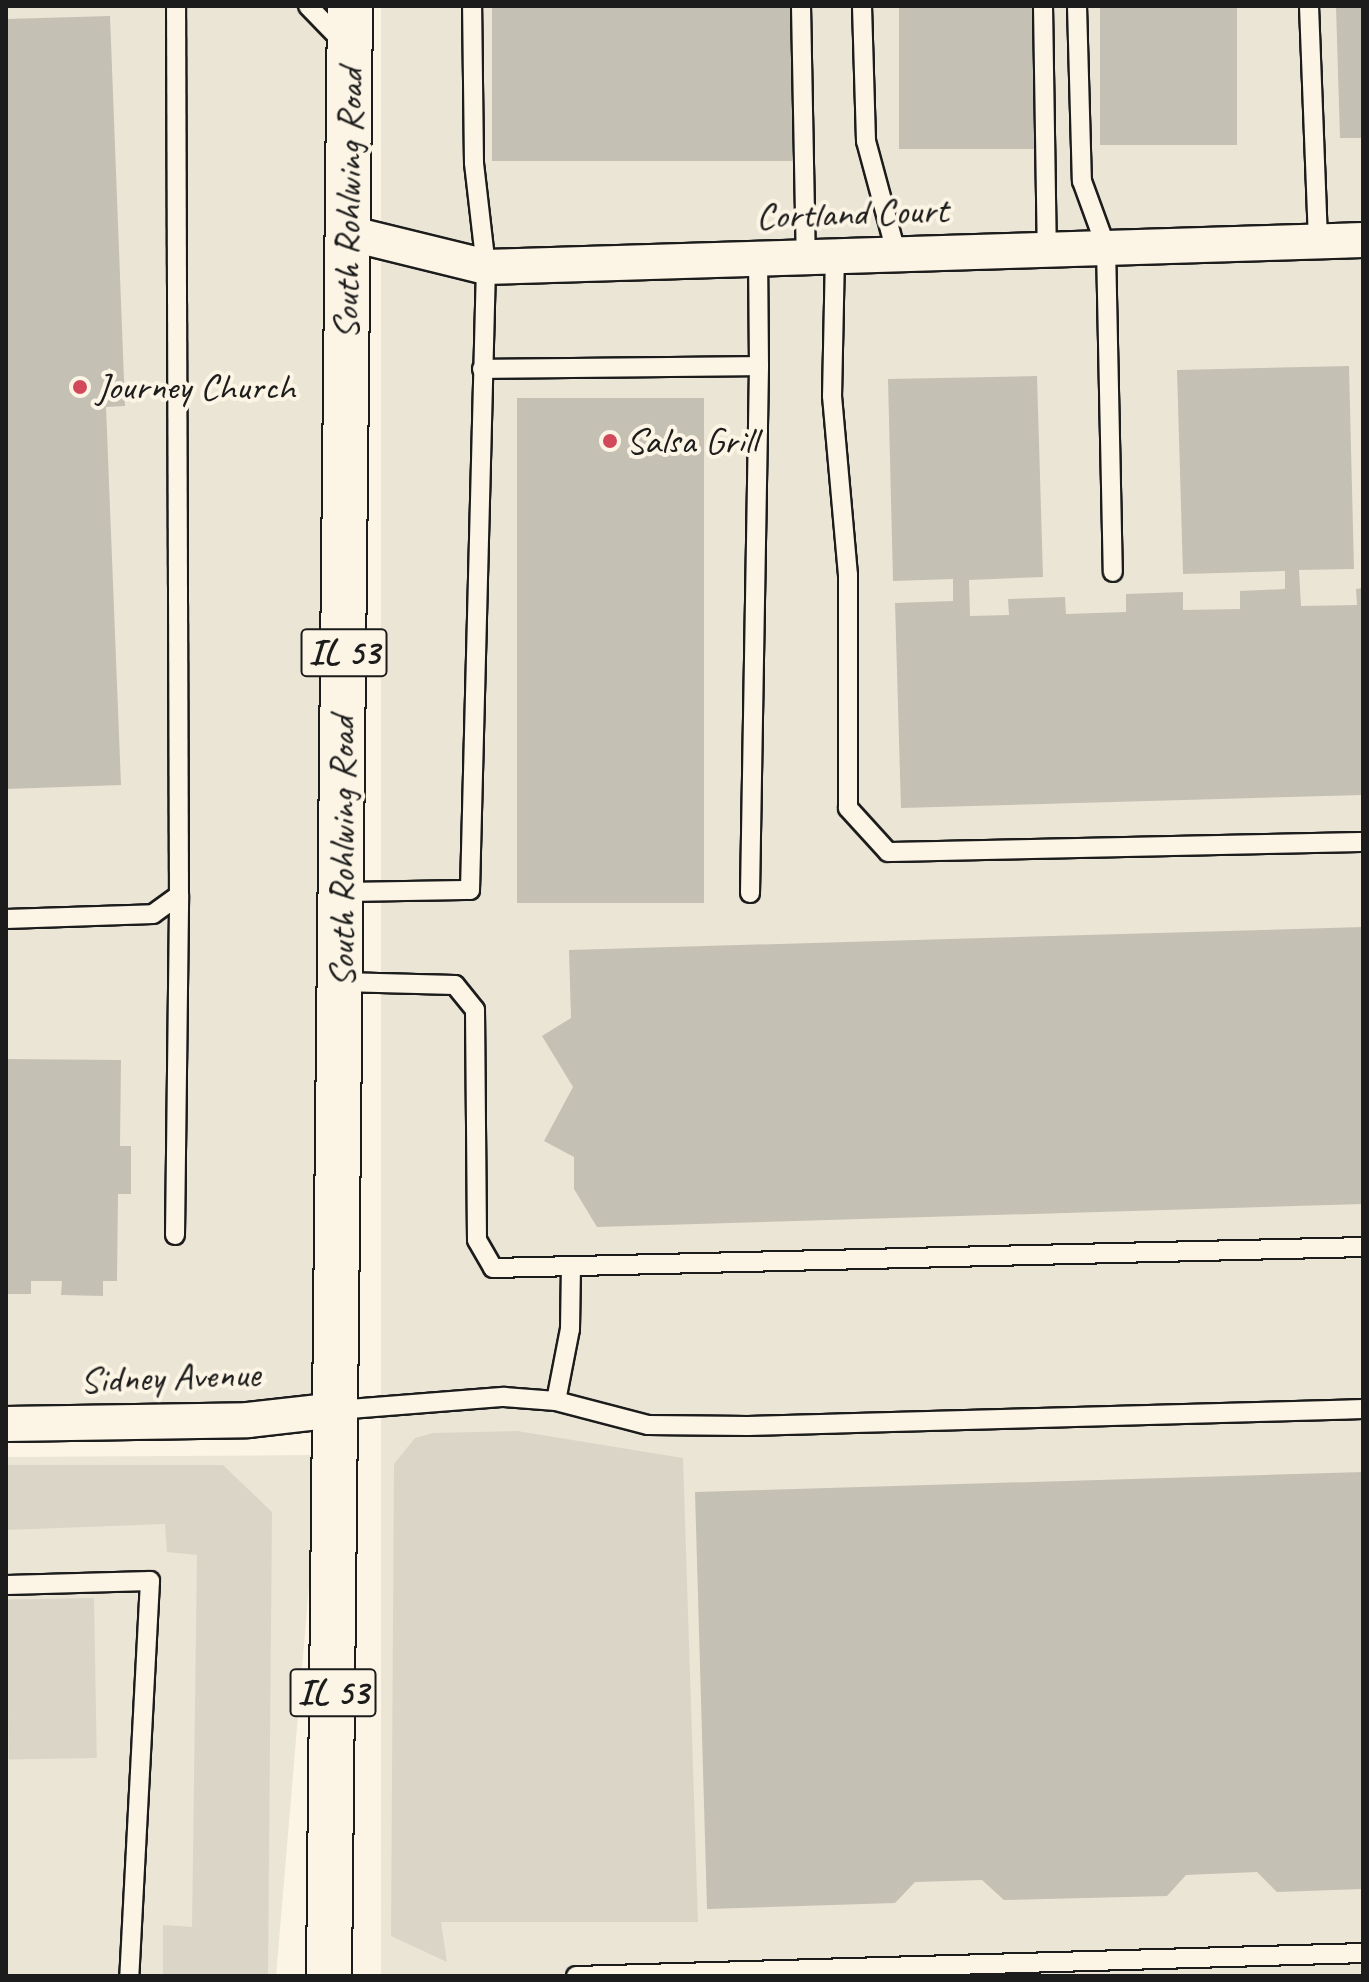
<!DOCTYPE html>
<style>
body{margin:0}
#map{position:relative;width:1369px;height:1982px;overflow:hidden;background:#fcf5e5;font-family:Caveat,sans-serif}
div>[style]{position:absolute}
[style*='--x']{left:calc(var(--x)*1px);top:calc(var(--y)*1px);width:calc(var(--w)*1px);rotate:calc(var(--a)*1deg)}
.built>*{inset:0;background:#ebe5d6;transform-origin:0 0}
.green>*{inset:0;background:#dbd5c8;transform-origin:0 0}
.building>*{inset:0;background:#c4c0b3;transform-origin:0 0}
.roads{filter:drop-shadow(2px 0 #1c1c1c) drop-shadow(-2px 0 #1c1c1c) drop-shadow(0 2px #1c1c1c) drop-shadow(0 -2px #1c1c1c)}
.service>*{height:18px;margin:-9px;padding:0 9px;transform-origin:9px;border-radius:9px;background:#fcf5e5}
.minor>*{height:34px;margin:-17px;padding:0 17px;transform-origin:17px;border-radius:17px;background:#fcf5e5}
.primary>*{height:44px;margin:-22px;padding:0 22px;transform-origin:22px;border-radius:22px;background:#fcf5e5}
.dots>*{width:22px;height:22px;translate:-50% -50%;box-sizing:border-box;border:4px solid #fcf5e5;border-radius:50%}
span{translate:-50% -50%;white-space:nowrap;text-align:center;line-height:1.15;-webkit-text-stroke:8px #fcf5e5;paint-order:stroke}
.shield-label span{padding:2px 6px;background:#fcf5e5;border:2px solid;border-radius:6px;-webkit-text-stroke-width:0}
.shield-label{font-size:36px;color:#1c1c1c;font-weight:700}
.street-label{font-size:38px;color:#1c1c1c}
.poi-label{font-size:38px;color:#1c1c1c}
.left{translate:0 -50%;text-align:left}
.frame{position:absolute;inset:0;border:8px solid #1c1c1c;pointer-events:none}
</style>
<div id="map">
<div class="built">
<div style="left:6px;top:6px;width:323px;height:1407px"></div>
<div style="left:381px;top:6px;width:982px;height:1970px"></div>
<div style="clip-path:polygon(320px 1455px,276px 1976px,6px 1976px,6px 1457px)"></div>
</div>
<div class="green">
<div style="clip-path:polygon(517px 1431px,683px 1458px,698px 1922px,441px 1922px,447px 1962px,391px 1936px,394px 1464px,415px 1438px,433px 1433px)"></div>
<div style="clip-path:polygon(6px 1465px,223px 1465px,272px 1512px,268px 1976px,163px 1976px,163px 1925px,192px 1927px,197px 1555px,167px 1552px,165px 1524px,6px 1530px)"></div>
<div style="left:94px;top:1598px;width:160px;height:88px;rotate:89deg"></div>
</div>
<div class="building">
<div style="left:492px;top:6px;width:300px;height:155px"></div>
<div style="left:899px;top:6px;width:136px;height:143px"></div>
<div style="left:1100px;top:6px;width:137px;height:139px"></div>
<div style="clip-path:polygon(1336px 6px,1363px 6px,1363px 138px,1340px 138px)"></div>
<div style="clip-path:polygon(110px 16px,125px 406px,106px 407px,121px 785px,6px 789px,6px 19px)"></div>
<div style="clip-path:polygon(1349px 366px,1354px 569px,1299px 570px,1301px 606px,1357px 605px,1356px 589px,1363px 588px,1363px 795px,901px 808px,895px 603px,953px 601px,953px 579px,893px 581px,888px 379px,1037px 376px,1043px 577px,969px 580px,970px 616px,1009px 615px,1008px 599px,1065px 597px,1066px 614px,1126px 612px,1126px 594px,1183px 592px,1183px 610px,1240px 609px,1240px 591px,1285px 589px,1285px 571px,1183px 574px,1177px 370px)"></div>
<div style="left:517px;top:398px;width:187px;height:505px"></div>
<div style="clip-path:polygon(1363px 927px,1363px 1204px,597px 1227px,574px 1189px,574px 1157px,544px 1141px,573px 1087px,542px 1036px,571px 1018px,569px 950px)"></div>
<div style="clip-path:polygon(6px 1059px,121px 1060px,120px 1146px,131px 1146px,131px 1194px,118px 1194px,117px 1281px,103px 1281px,103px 1296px,61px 1295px,62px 1281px,31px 1281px,31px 1294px,6px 1294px)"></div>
<div style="clip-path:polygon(1363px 1472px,1363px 1889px,1277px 1892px,1257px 1872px,1186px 1875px,1167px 1896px,1004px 1900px,982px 1880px,915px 1882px,895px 1903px,707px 1909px,695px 1492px)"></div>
</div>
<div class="roads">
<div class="service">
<div style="--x:308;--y:6;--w:53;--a:45.8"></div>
<div style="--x:801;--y:6;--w:250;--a:88.9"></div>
<div style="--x:862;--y:6;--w:135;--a:88.3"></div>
<div style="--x:866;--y:141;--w:115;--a:74.9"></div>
<div style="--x:1043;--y:6;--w:242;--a:89.1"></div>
<div style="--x:1077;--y:6;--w:175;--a:88.4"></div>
<div style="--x:1082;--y:181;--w:70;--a:70"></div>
<div style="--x:1106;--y:247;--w:325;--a:88.8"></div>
<div style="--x:1309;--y:6;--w:236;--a:87.8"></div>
<div style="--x:835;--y:254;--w:142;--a:91.2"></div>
<div style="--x:832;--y:396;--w:180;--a:84.9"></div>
<div style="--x:848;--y:575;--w:233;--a:90"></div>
<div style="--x:848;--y:808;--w:59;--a:47.7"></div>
<div style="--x:888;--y:852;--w:475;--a:-1.2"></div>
<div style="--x:482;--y:369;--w:277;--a:-0.6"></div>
<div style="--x:759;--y:366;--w:107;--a:-90.5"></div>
<div style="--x:341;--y:892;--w:129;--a:-0.9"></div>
<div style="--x:470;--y:890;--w:623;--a:-88.53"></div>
<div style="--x:486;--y:267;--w:105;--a:-96.6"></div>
<div style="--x:474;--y:163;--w:157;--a:-90.7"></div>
<div style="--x:750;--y:893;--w:527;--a:-89.02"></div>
<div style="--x:6;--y:919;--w:147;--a:-1.9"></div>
<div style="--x:153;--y:914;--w:32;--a:-36"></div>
<div style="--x:179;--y:895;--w:889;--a:-90.19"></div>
<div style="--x:341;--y:982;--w:114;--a:1.5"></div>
<div style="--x:455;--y:985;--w:32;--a:51"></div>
<div style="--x:475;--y:1010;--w:230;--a:89.5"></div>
<div style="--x:477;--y:1240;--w:32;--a:60"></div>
<div style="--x:493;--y:1268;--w:870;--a:-1.38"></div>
<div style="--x:175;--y:1235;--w:340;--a:-89.3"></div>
<div style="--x:556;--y:1401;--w:73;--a:-79"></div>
<div style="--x:570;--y:1329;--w:63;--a:-89.1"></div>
<div style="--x:337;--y:1410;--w:168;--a:-4.5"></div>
<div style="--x:504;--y:1397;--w:52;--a:4.4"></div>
<div style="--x:556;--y:1401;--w:95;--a:14.6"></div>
<div style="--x:648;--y:1425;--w:100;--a:0.6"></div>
<div style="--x:748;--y:1426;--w:615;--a:-1.58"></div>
<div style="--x:6;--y:1585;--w:144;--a:-1.6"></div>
<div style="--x:150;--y:1581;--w:396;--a:93"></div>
<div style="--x:576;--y:1976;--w:787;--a:-1.67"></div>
</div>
<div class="minor">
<div style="--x:348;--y:233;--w:142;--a:13.8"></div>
<div style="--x:486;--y:267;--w:877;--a:-1.76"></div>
<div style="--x:6;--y:1424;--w:242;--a:-0.9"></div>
<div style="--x:248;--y:1420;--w:90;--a:-6.4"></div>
</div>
<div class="primary">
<div style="--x:329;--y:1976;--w:1970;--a:-89.39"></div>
</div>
</div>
<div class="dots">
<div style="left:80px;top:387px;background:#d1495b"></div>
<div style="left:610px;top:441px;background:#d1495b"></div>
</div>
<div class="shield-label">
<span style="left:344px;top:653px">IL 53</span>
<span style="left:333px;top:1693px">IL 53</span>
</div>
<div class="street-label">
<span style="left:348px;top:204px;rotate:-89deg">South Rohlwing Road</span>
<span style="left:852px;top:213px;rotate:-2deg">Cortland Court</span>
<span style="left:342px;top:852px;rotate:-90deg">South Rohlwing Road</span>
<span style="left:170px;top:1377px;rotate:-2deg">Sidney Avenue</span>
</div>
<div class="poi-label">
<span class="left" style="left:96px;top:387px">Journey Church</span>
<span class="left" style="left:626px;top:441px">Salsa Grill</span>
</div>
<div class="frame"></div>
</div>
